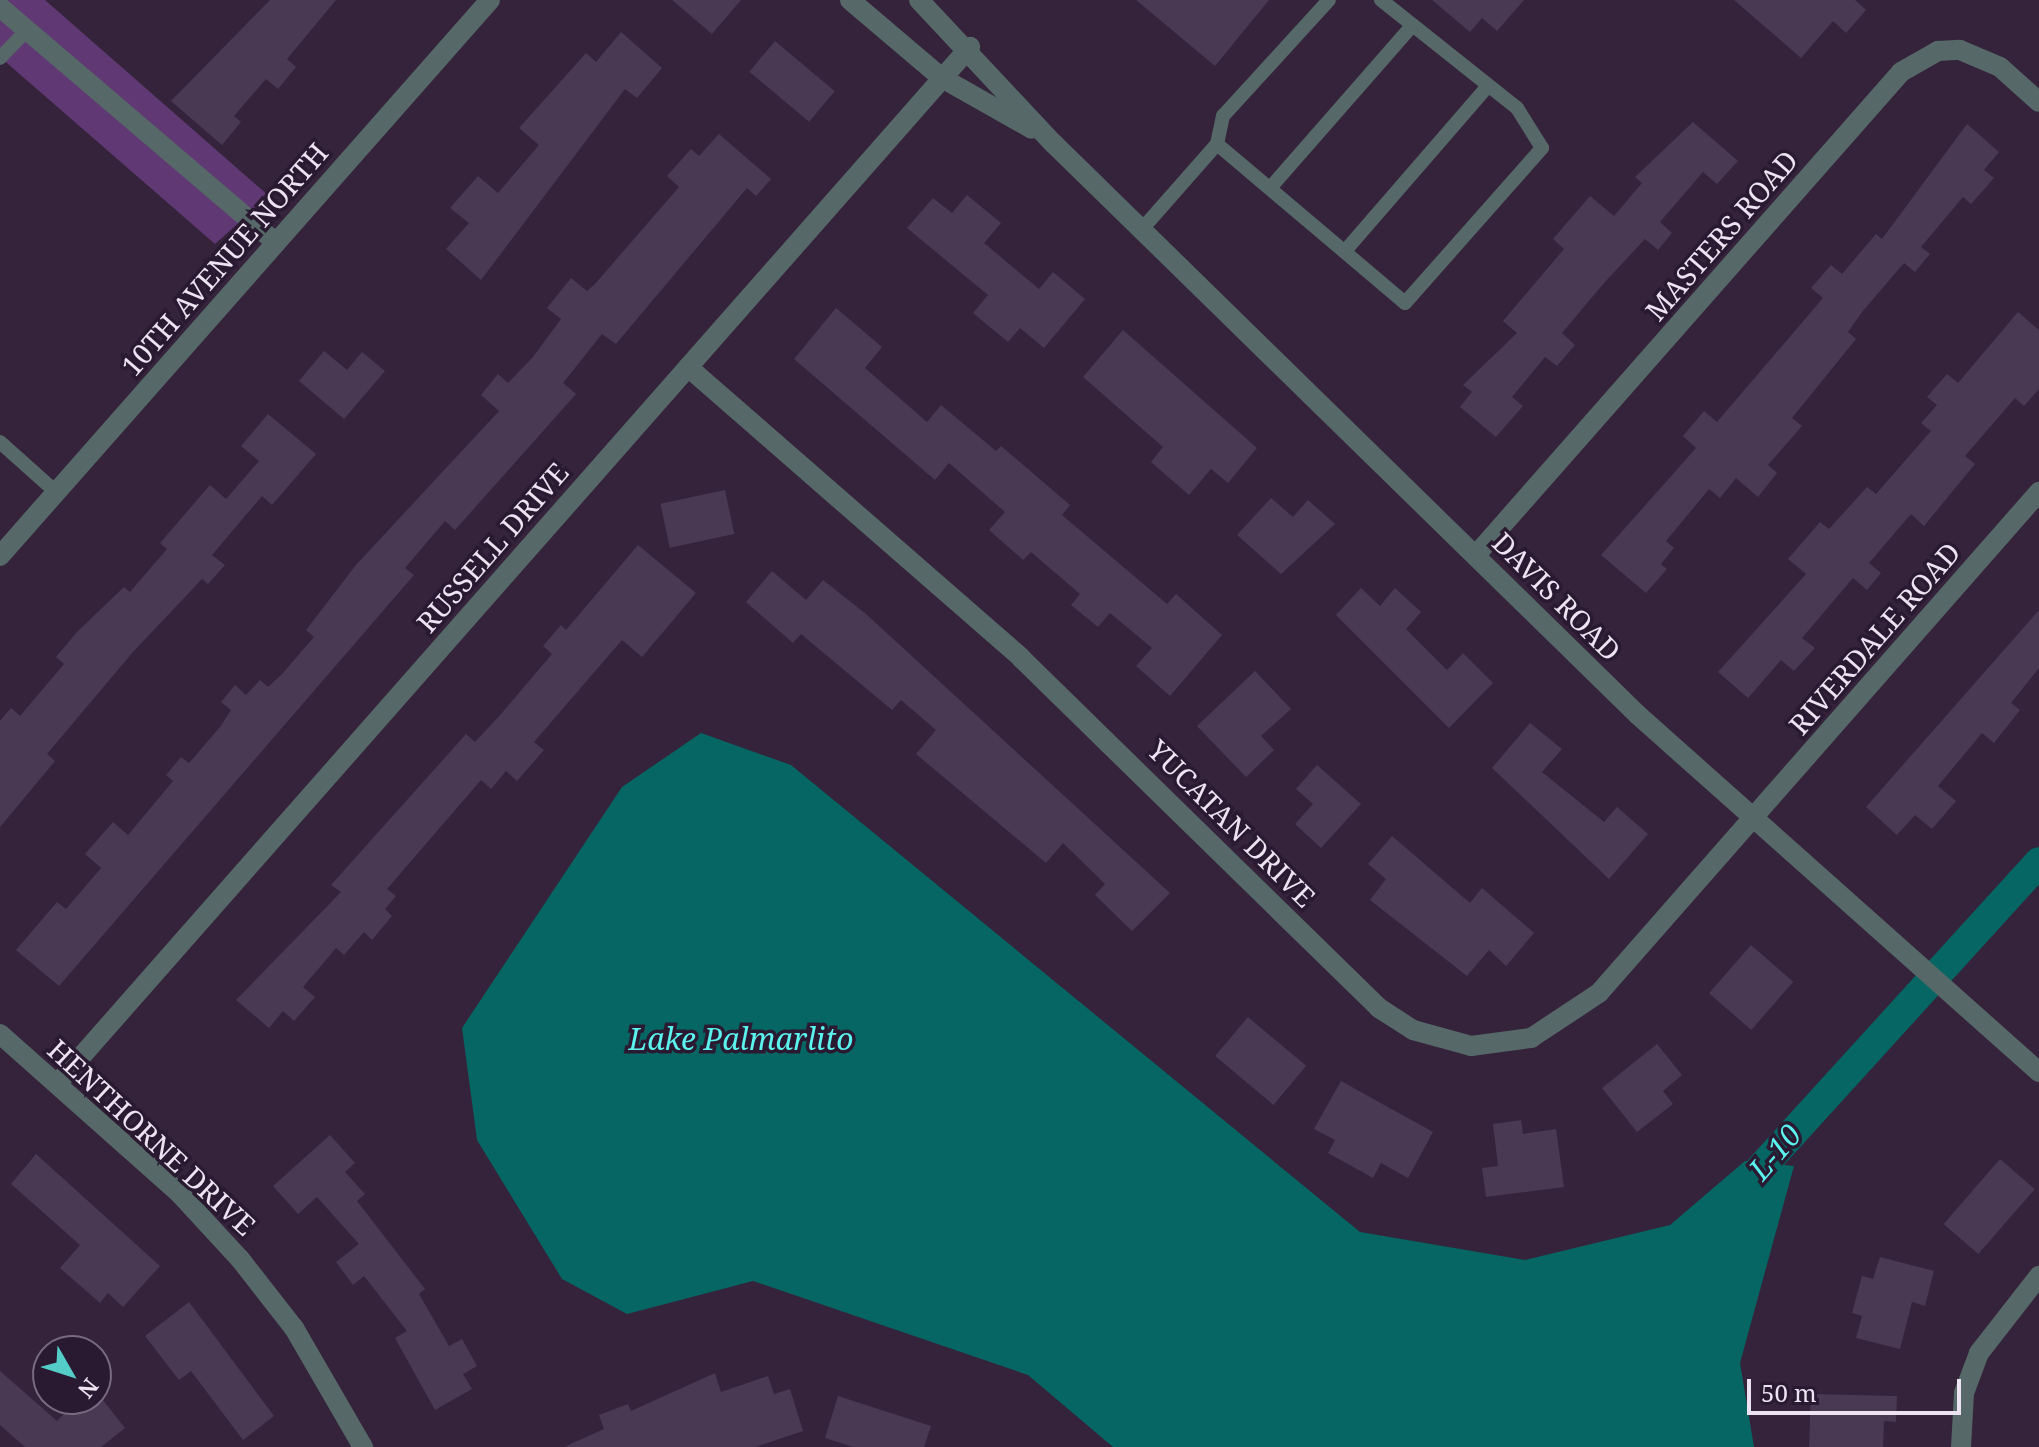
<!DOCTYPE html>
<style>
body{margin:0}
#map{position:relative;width:2039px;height:1447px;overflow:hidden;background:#34233b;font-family:"Noto Serif",serif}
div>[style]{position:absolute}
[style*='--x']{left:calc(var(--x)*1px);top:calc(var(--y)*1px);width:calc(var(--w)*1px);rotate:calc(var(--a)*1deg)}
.green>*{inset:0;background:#603873}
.water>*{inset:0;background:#066663}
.canal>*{height:30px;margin:-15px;padding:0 15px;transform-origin:15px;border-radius:15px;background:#066663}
.building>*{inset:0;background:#4a3953;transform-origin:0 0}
.service>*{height:14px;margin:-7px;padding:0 7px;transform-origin:7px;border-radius:7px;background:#566867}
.minor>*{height:20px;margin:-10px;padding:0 10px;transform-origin:10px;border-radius:10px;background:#566867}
.tertiary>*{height:20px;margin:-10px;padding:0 10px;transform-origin:10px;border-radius:10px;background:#566867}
span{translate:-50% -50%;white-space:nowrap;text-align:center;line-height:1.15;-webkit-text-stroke:7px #2a1a31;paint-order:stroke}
.street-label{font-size:28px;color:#ede3f3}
.water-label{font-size:30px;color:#5bf3ed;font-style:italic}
.north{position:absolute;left:32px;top:1335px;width:80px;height:80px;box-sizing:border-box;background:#2a1a31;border:2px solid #786a7f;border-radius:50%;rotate:129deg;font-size:22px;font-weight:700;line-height:32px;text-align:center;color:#ede3f3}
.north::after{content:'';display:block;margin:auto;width:28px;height:36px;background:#54cdc8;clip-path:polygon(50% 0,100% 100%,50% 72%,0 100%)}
.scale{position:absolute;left:1747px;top:1379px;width:214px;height:36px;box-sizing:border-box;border:4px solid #ede3f3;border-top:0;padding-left:10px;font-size:24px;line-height:28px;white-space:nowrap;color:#ede3f3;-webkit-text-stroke:6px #2a1a31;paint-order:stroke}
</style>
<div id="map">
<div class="green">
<div style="clip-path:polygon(0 0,45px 0,269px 196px,215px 244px,0 57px)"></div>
</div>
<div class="water">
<div style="clip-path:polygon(701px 733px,791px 765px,1360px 1232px,1525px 1260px,1670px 1225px,1745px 1161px,1794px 1166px,1740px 1363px,1754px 1447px,1113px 1447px,1028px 1375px,753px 1281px,627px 1314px,562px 1279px,477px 1140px,462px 1028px,622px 787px)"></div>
</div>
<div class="canal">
<div style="--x:1739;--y:1192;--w:446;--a:-47.7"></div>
</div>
<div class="building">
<div style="clip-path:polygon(270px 0,336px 0,287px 59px,296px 67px,278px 89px,266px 79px,234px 116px,241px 122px,222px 145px,171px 101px)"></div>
<div style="clip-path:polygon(672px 0,741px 0,712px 34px)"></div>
<div style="clip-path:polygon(1136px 0,1269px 0,1215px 66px)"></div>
<div style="clip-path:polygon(1432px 0,1524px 0,1497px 31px,1482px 18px,1470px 32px)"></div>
<div style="clip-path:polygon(1734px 0,1855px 0,1866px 10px,1846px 33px,1833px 21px,1801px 58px)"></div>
<div style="clip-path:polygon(621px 32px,662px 68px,637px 98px,625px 89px,481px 280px,446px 249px,469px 223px,450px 208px,478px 176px,498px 193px,539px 145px,519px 128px,586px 53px,596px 62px)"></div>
<div style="left:775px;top:41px;width:78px;height:40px;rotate:40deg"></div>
<div style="clip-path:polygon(1693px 122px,1738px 161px,1717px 184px,1703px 172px,1660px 222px,1672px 233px,1658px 250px,1645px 239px,1604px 283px,1562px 333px,1575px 345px,1557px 366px,1545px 357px,1512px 397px,1523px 406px,1496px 437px,1460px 407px,1472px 392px,1463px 385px,1517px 333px,1503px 321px,1564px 249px,1553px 239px,1590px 196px,1614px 216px,1642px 183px,1635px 177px)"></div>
<div style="clip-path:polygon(1967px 124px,1999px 152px,1984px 170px,1994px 178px,1971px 204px,1963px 197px,1921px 247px,1930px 254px,1915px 272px,1904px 263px,1862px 312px,1848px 332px,1856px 339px,1792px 418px,1802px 426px,1768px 465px,1777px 473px,1758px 497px,1736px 478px,1720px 498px,1709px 489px,1666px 541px,1674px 548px,1661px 564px,1667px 569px,1646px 593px,1601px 555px,1696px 448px,1683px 436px,1704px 411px,1717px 422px,1823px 298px,1811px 288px,1831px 265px,1842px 274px,1876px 234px,1882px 239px)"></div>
<div style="clip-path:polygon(719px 134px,771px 179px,756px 196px,747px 188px,616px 344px,602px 334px,563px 383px,576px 394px,455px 530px,445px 521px,405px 568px,414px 575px,59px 986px,16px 950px,57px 902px,66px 909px,101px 868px,85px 854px,113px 822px,128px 835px,173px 781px,166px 775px,181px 757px,189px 763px,220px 727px,231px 710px,221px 702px,235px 685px,246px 695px,260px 680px,268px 687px,282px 674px,314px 637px,306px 630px,356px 565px,499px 411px,481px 395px,498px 374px,508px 383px,533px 357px,561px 319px,547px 308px,571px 278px,587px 291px,595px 284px,679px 187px,667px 176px,691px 149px,699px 156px)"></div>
<div style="clip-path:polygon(967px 195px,1001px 223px,984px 243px,1039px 289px,1053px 272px,1085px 299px,1044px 348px,1020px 328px,1008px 342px,973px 313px,988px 295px,907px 228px,933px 198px,952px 213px)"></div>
<div style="clip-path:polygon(836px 308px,882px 347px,865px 368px,927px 422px,941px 405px,996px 451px,1001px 446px,1070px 505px,1062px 515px,1167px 604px,1176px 594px,1222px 635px,1170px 696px,1136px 666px,1152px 648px,1110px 613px,1098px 627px,1071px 605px,1080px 594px,1031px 552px,1023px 560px,989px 530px,1005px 512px,949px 463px,935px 480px,794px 359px)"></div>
<div style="clip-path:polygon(2018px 312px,2039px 330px,2039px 389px,2024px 406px,2015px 398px,1965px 456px,1975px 464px,1924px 526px,1911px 514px,1869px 563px,1881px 573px,1867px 590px,1853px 578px,1802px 638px,1815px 648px,1794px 671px,1781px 660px,1748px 698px,1718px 672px,1806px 574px,1788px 559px,1820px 522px,1829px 529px,1867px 487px,1876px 494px,1931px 431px,1921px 423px,1937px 405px,1927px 397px,1947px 374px,1958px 383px)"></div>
<div style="clip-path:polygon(1123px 330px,1257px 448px,1228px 483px,1211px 469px,1189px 495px,1151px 462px,1163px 447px,1083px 377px)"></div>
<div style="clip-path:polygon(324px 351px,347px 370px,362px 352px,385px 371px,344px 419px,299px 381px)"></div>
<div style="clip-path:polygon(268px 414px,316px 454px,272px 505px,262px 496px,212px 555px,225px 565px,208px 584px,202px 579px,133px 652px,47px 754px,55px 761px,0 827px,0 721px,11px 708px,20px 716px,64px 664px,56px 657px,77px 632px,124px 587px,130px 592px,167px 549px,160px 543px,210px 485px,226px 499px,259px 461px,241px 446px)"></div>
<div style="left:725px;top:490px;width:45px;height:66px;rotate:78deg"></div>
<div style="clip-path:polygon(1271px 498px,1293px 517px,1308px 500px,1335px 524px,1281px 574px,1237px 535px)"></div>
<div style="clip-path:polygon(638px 545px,696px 593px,642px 657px,622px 640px,534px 742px,544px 750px,517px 781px,506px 771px,491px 789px,481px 780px,387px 889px,396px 896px,385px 909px,392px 916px,372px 940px,364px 932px,344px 955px,336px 948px,303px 987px,315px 997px,294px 1021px,283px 1011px,269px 1028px,236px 1000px,341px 892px,331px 885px,466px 734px,475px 742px,501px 714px,552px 654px,543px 646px,561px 625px,566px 630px)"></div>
<div style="clip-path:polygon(772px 571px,806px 600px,823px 580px,866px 614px,1170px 893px,1132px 931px,1095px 895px,1105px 884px,1063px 843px,1046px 863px,916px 754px,936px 730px,901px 700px,892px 710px,801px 634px,793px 643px,746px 602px)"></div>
<div style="clip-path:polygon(1361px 588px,1380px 606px,1395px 588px,1421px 612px,1406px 629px,1447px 670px,1463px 653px,1493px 683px,1449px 728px,1336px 615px)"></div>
<div style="clip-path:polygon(2039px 610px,2039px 668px,2011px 703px,2020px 710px,1994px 743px,1982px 733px,1938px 786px,1956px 801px,1932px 829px,1915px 815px,1897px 835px,1866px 807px)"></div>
<div style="clip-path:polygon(1255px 671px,1291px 709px,1261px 736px,1274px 750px,1246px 777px,1197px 726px)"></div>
<div style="clip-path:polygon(1530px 723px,1562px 749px,1542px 772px,1604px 822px,1617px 807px,1648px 834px,1609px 879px,1492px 768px)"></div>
<div style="clip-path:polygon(1317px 765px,1361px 804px,1321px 848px,1295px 824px,1313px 804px,1296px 789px)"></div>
<div style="clip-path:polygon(1392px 836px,1470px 903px,1482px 888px,1534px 933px,1506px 966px,1489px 950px,1467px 976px,1370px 900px,1386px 879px,1368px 864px)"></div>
<div style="left:1751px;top:945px;width:56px;height:64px;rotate:41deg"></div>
<div style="left:1248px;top:1017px;width:76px;height:51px;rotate:40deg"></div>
<div style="clip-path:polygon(1657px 1044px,1682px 1075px,1663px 1091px,1673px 1104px,1637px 1132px,1602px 1088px)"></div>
<div style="clip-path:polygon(1341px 1081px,1433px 1132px,1408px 1178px,1381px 1163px,1373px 1178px,1328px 1153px,1335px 1140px,1314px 1129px)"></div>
<div style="clip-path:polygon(1521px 1120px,1523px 1134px,1556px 1129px,1564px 1187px,1486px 1197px,1482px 1168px,1498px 1166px,1493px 1124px)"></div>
<div style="clip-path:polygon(330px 1135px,355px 1163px,345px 1172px,365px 1194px,357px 1201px,425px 1289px,419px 1294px,449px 1346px,462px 1339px,477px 1366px,463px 1374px,472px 1389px,435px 1410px,395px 1338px,407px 1331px,364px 1276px,353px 1285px,336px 1262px,359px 1244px,317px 1197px,298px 1214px,273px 1186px)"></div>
<div style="clip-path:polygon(36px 1154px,160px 1266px,123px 1307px,108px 1293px,100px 1303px,60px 1268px,80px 1245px,11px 1184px)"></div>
<div style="left:2000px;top:1159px;width:46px;height:86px;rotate:41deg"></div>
<div style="clip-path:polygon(1880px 1257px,1934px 1271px,1925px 1306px,1912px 1302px,1900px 1349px,1856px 1338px,1862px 1316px,1852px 1313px,1862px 1276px,1873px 1279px)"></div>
<div style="clip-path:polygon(189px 1302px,274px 1416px,243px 1440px,191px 1371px,179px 1380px,145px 1336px)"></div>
<div style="clip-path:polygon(0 1371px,57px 1421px,79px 1399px,102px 1399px,125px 1428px,101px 1447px,25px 1447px,0 1425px)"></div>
<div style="clip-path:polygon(715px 1373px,721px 1392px,768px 1376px,774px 1394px,790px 1389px,803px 1431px,755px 1447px,564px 1447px,604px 1429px,599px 1415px,628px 1404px,631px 1411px)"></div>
<div style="clip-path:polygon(1811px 1394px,1897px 1396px,1896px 1422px,1884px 1421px,1883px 1447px,1809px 1447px)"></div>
<div style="clip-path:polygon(838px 1396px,931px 1426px,924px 1447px,853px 1447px,825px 1438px)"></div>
</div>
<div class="service">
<div style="--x:0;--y:58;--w:39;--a:-46"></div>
<div style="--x:1217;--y:144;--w:246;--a:40.2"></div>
<div style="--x:1405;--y:303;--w:207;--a:-48.5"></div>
<div style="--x:1542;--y:148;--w:47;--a:-122"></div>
<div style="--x:1517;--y:108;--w:174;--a:-141.5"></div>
<div style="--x:1271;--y:187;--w:215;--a:-48.8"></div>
<div style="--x:1143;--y:228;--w:112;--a:-48.6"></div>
<div style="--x:1217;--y:144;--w:29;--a:-78"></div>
<div style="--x:1223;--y:116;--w:157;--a:-47.6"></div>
<div style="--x:1345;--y:251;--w:218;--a:-49.1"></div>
<div style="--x:0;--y:442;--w:75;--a:41.8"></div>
</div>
<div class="minor">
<div style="--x:0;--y:7;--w:363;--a:40.5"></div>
<div style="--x:688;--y:367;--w:442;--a:41.1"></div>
<div style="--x:1021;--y:658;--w:501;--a:44.35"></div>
<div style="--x:1379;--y:1008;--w:40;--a:32.9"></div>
<div style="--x:1413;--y:1030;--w:60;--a:15.4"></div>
<div style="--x:1471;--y:1046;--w:61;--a:-7.6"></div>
<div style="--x:1531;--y:1038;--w:82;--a:-33.5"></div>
<div style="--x:1599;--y:993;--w:667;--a:-48.71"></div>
<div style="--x:1476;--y:555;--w:643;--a:-48.65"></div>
<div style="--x:1901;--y:72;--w:43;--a:-29.6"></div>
<div style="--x:1938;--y:51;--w:22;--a:-3"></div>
<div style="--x:1960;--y:50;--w:43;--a:23"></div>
<div style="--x:2000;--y:67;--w:52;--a:41.9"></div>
<div style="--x:0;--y:1034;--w:241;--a:41.6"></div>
<div style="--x:180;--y:1194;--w:88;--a:47.3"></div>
<div style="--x:240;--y:1259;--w:88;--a:52"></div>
<div style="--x:294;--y:1328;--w:138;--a:59.9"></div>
<div style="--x:57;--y:1084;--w:1382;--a:-48.64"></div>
<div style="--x:1961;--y:1447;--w:54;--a:-86.8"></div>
<div style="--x:1964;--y:1393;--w:43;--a:-69.4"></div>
<div style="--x:1979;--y:1353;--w:98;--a:-52.1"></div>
</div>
<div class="tertiary">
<div style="--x:850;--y:0;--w:121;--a:40.3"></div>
<div style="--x:942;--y:78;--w:103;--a:29.5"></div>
<div style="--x:919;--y:0;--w:196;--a:46.9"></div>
<div style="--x:1053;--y:143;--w:818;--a:44.36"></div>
<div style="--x:1638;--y:715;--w:537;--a:41.68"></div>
<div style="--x:0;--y:556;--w:741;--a:-48.61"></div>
</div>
<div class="street-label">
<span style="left:1721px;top:235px;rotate:-49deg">MASTERS ROAD</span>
<span style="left:224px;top:259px;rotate:-49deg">10TH AVENUE NORTH</span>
<span style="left:492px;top:547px;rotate:-49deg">RUSSELL DRIVE</span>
<span style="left:1557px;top:596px;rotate:45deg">DAVIS ROAD</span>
<span style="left:1874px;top:638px;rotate:-49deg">RIVERDALE ROAD</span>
<span style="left:1232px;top:823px;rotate:45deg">YUCATAN DRIVE</span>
<span style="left:152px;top:1137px;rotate:43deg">HENTHORNE DRIVE</span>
</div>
<div class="water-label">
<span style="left:741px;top:1039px">Lake Palmarlito</span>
<span style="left:1775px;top:1152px;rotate:-49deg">L-10</span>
</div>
<div class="north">N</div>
<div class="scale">50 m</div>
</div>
